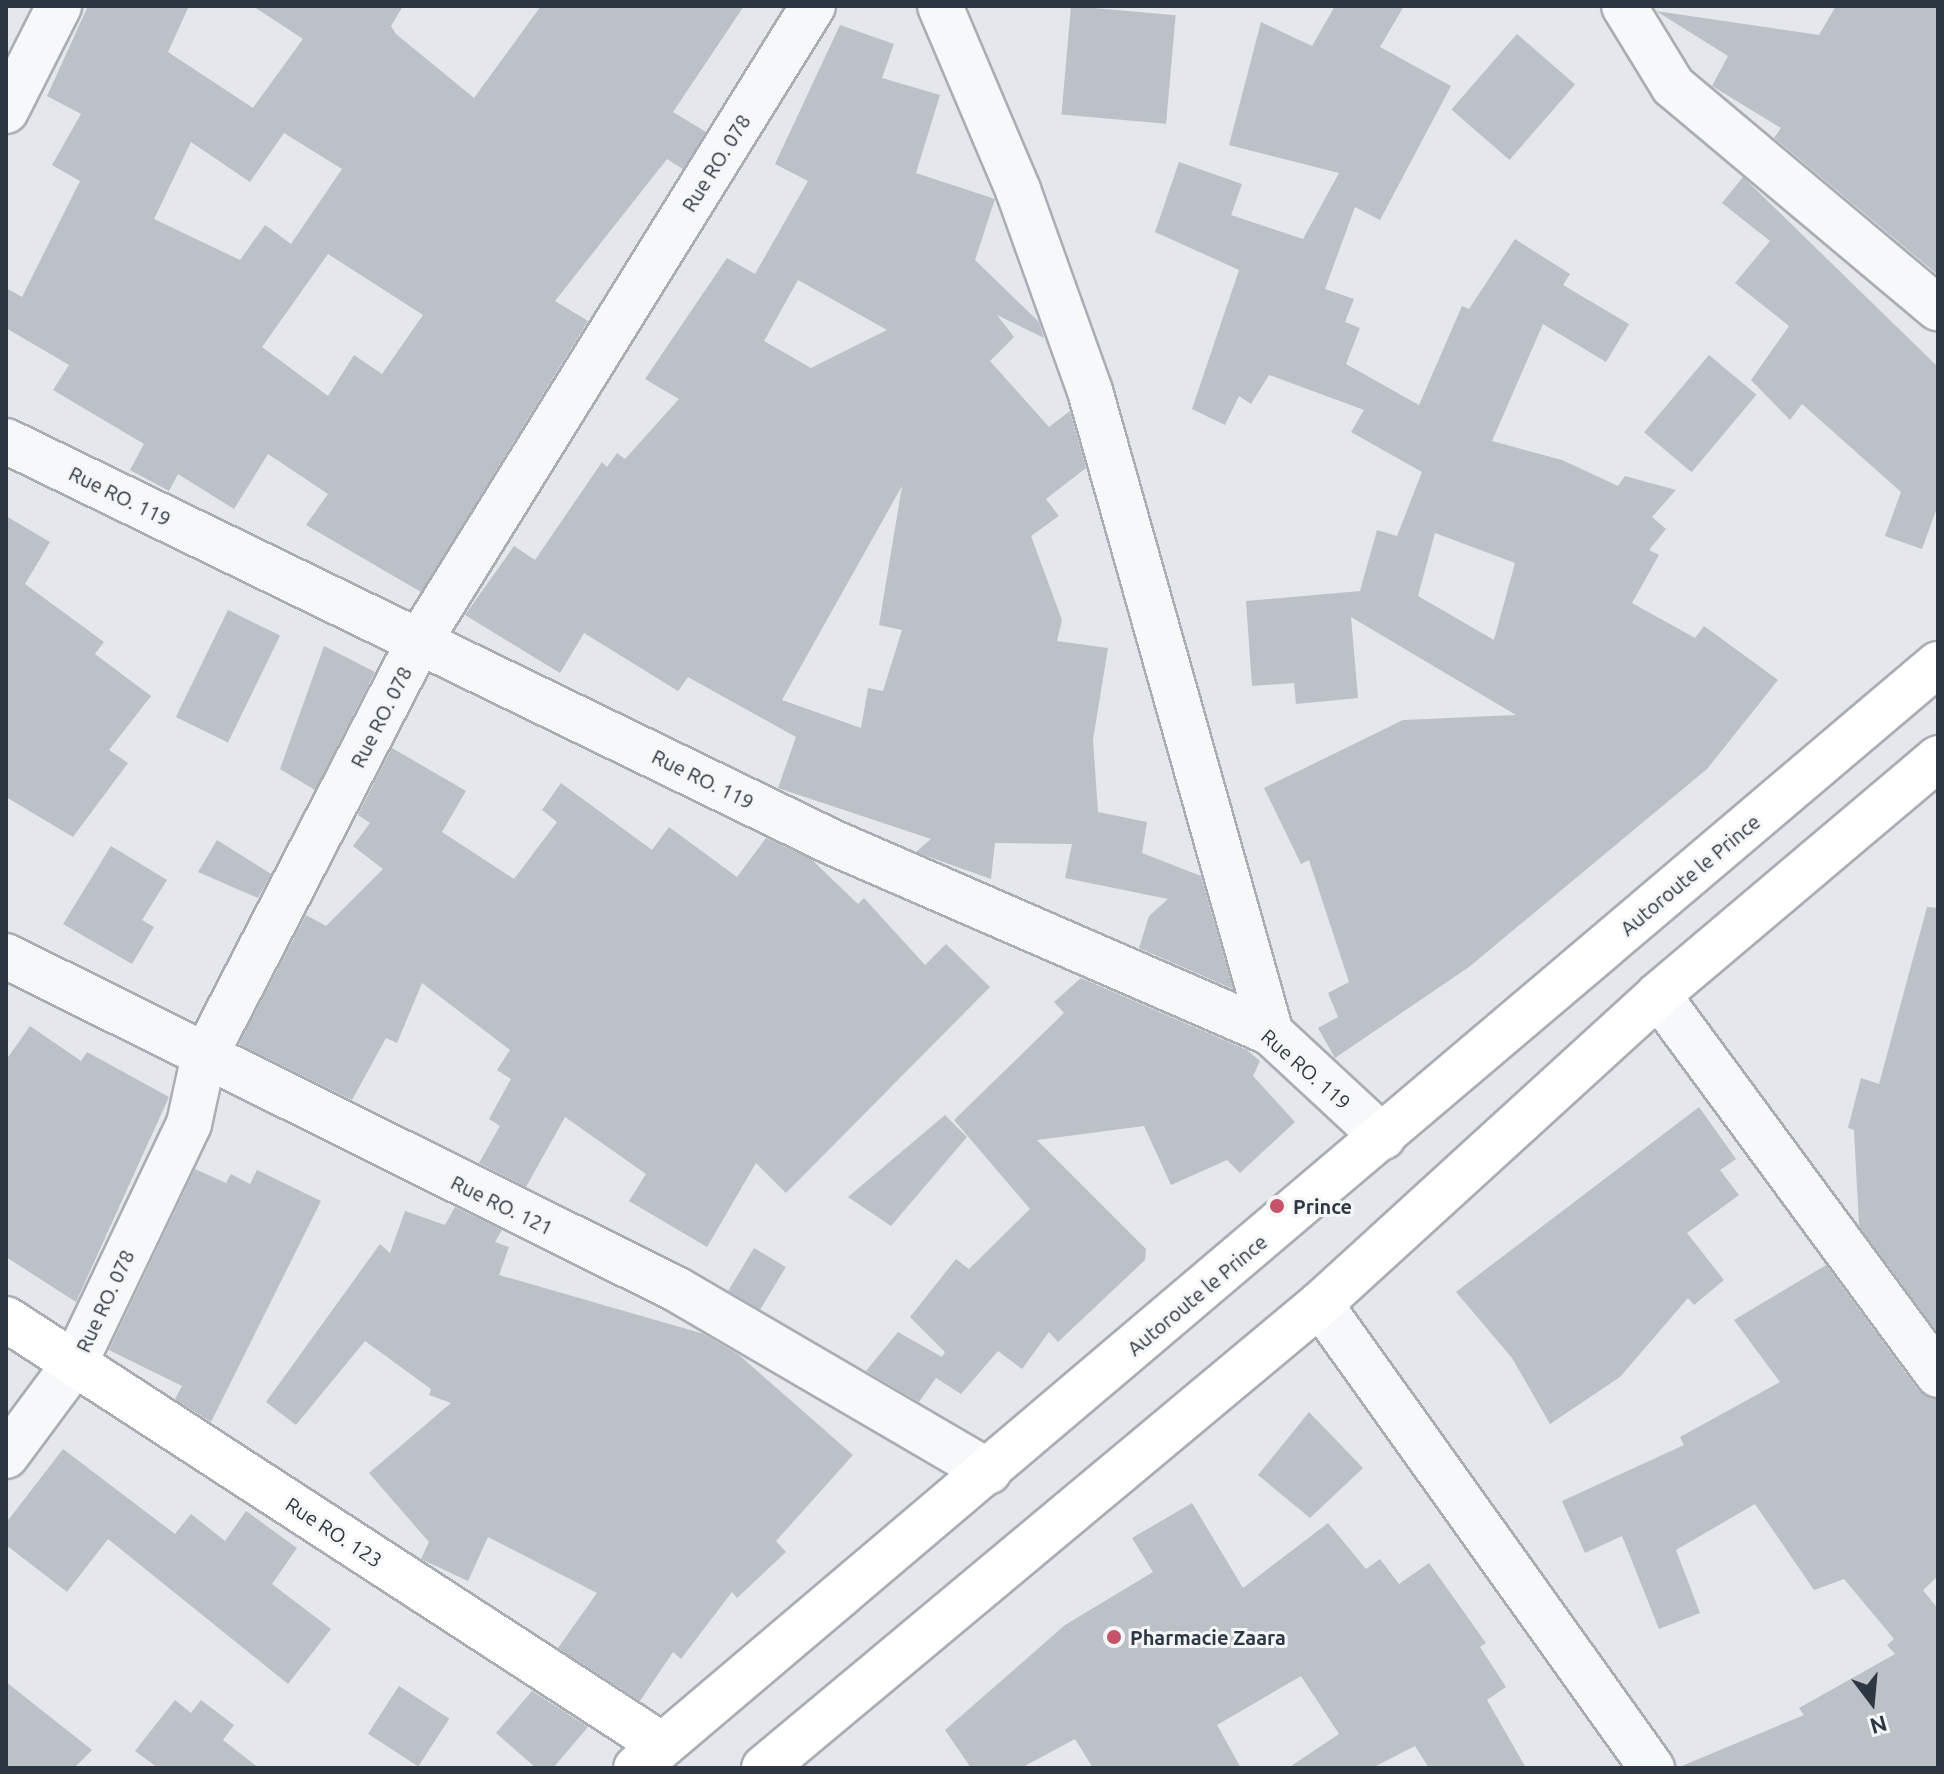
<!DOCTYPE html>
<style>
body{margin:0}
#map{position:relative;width:1944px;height:1774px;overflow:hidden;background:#e4e7eb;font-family:Ubuntu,sans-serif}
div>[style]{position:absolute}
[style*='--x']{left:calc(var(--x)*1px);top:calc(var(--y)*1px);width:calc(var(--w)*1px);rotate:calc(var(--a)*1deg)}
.building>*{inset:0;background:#bcc1c8;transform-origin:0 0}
.roads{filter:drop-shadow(2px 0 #a9aeb5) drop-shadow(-2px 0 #a9aeb5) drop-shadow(0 2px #a9aeb5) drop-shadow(0 -2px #a9aeb5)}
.street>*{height:44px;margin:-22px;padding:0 22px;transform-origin:22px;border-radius:22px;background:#f7f8fa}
.secondary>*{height:44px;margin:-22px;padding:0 22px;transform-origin:22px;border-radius:22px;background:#fff}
.primary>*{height:44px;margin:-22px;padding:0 22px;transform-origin:22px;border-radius:22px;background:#fff}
.dots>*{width:22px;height:22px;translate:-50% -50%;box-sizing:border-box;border:4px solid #f4f6f8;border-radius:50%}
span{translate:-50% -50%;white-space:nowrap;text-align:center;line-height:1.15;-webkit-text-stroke:6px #f4f6f8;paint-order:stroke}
.street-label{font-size:20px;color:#2d3643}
.poi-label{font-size:20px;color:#2d3643;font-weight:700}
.left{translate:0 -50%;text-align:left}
.frame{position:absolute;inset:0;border:8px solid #2d3643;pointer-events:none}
.north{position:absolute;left:1832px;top:1662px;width:80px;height:80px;-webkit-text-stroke:6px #f4f6f8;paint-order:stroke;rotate:164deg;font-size:22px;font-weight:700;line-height:32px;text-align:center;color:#2d3643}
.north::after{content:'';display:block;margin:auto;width:28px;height:36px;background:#2d3643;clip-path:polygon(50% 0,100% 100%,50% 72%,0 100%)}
</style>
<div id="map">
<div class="building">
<div style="clip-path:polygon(evenodd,88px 6px,189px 6px,168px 52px,253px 108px,303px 39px,253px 6px,403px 6px,391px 26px,396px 34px,474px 98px,541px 6px,744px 6px,673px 112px,706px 132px,683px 169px,667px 159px,555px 301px,588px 321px,421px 592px,306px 525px,328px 494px,268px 454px,234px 509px,178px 474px,169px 491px,130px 470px,144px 444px,53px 390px,69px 365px,6px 328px,6px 288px,22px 297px,80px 181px,52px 165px,81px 114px,47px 96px,88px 6px,284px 133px,342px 169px,291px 244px,265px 225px,240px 260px,154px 219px,191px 142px,250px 182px,284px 133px,88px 6px,328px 254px,423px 315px,382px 374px,354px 355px,328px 396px,262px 347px,328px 254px)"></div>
<div style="left:1071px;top:6px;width:105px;height:109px;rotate:5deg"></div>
<div style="clip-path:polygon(evenodd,1335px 6px,1404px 6px,1380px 47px,1451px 86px,1380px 220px,1355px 207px,1325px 289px,1354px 299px,1345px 322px,1360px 328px,1346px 364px,1419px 405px,1462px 306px,1469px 309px,1515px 239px,1570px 274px,1563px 285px,1629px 324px,1606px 362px,1543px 324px,1492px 441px,1562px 460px,1618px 486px,1625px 476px,1676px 490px,1652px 517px,1666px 529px,1649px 550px,1659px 555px,1632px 603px,1695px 638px,1704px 626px,1778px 680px,1707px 769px,1469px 967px,1335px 1058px,1318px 1028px,1338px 1017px,1328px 993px,1349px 982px,1309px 860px,1301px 864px,1264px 788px,1403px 720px,1516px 715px,1351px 617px,1358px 698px,1296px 704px,1294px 683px,1252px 686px,1246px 601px,1360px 591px,1377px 530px,1397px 536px,1422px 472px,1351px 432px,1364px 410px,1269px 375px,1251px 404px,1239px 396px,1225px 425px,1192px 409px,1239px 270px,1155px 232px,1179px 162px,1242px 184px,1231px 215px,1303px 239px,1339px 173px,1229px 145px,1261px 22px,1312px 46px,1335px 6px,1435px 533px,1515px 563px,1494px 640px,1418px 596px,1435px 533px)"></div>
<div style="clip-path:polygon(1836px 6px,1938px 6px,1938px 275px,1774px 138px,1781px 128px,1712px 86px,1728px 56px,1656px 11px,1819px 35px)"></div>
<div style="clip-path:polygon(evenodd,840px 25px,894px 44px,882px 78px,940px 95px,916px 173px,995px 199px,975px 260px,1039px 322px,1044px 338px,997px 315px,1014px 337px,990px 361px,1049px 427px,1070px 411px,1086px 468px,1046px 499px,1059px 516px,1031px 536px,1062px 620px,1057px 641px,1108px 648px,1093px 740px,1098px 812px,1147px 822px,1142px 853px,1201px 876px,1233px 989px,1139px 948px,1149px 916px,1168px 899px,1065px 878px,1072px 844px,995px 843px,991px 879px,932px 858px,916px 852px,931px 839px,778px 788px,796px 737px,688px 677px,678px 691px,584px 633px,560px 673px,465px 615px,514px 546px,535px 560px,602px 462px,607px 467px,617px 453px,625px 459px,679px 399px,645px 379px,727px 258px,755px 274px,808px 181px,775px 164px,840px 25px,798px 280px,887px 330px,811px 368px,764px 341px,798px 280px,840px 25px,902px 486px,879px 625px,902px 630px,883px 691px,868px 688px,861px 728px,782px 700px,902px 486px)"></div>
<div style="left:1517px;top:34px;width:77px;height:100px;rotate:41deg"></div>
<div style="clip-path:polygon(1743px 177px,1938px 367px,1938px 505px,1922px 549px,1885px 536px,1901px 492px,1802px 404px,1790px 420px,1751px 380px,1789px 326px,1735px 283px,1770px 241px,1722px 203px)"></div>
<div style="left:1709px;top:355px;width:62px;height:101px;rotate:40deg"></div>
<div style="clip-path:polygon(6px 516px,50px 542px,25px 584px,104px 642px,95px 654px,151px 696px,109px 750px,128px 763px,73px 837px,6px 797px)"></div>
<div style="left:228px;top:610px;width:58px;height:119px;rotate:26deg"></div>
<div style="clip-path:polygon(324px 646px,375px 672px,315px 790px,280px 769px)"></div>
<div style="clip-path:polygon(392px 748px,466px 791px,442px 832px,514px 879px,557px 822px,542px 810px,561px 783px,652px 850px,669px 827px,737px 877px,766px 838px,811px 859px,858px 904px,864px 898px,925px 965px,946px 944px,990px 987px,786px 1193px,756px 1163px,707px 1247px,629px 1201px,646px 1174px,565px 1117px,526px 1187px,479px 1163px,500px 1126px,489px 1119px,511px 1079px,497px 1070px,510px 1050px,422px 983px,397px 1043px,386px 1038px,352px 1100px,239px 1044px,306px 915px,326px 926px,383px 869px,353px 846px,370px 823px,358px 815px)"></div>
<div style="clip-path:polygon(217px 840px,271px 874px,258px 898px,198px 872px)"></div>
<div style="clip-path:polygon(111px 846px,167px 880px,142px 920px,154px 927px,132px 964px,63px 924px)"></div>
<div style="clip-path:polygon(1927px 907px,1938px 908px,1938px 1333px,1859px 1226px,1854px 1130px,1848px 1128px,1861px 1078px,1879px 1084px)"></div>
<div style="clip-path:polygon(1081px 978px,1247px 1050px,1260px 1061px,1253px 1076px,1295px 1122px,1240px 1173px,1227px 1160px,1171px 1185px,1144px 1126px,1037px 1140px,1146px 1249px,1145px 1260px,1058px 1342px,1049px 1332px,1022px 1369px,998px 1351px,961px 1394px,936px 1378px,919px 1402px,866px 1371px,898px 1332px,942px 1357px,945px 1352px,910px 1317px,956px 1259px,969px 1269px,1030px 1209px,954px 1120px,1064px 1013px,1054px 1002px)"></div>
<div style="clip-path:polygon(30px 1026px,81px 1061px,87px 1052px,169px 1097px,76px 1302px,6px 1257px,6px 1060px)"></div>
<div style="clip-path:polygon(1699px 1107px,1736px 1159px,1720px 1170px,1739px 1195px,1687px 1233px,1724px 1280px,1694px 1305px,1688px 1298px,1620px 1377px,1550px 1424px,1512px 1358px,1456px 1292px)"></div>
<div style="clip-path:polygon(945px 1115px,967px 1137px,891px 1226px,848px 1197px)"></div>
<div style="clip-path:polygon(195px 1169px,226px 1183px,231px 1174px,250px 1184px,257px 1170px,321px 1201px,211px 1422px,175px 1399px,182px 1386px,109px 1350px)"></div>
<div style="clip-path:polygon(455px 1207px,502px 1230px,495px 1242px,509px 1247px,499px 1275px,704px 1334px,739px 1355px,853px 1455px,776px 1541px,786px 1552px,737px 1598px,732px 1592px,681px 1659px,673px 1652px,640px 1701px,558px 1648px,597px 1593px,488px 1537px,468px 1581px,421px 1559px,429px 1542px,369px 1473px,451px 1403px,429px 1395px,431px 1389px,365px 1341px,296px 1425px,266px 1402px,380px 1244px,390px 1253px,405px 1211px,445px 1225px)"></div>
<div style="left:754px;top:1248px;width:37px;height:50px;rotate:31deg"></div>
<div style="clip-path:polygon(1826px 1265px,1918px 1390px,1938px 1400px,1938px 1576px,1923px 1590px,1938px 1609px,1938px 1768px,1677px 1768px,1804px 1715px,1799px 1708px,1895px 1654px,1887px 1645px,1894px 1639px,1844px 1579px,1814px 1590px,1755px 1504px,1676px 1550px,1700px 1613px,1659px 1629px,1622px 1536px,1585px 1553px,1562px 1501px,1684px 1445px,1680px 1437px,1780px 1382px,1734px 1320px)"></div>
<div style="clip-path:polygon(1309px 1412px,1363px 1468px,1310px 1518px,1258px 1475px)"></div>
<div style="clip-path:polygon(63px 1449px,175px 1534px,191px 1514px,225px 1541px,246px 1511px,297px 1548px,272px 1584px,331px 1629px,288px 1684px,108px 1539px,67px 1592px,6px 1545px,6px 1523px)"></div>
<div style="clip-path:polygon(1192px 1503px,1243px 1588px,1328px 1523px,1366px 1569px,1380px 1559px,1399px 1584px,1429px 1563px,1486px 1643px,1480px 1647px,1506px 1687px,1487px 1700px,1526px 1768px,1429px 1768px,1415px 1746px,1372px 1768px,1288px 1768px,1339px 1734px,1301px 1676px,1217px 1725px,1241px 1768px,1093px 1768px,1075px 1739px,1021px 1768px,971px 1768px,945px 1730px,1065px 1625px,1153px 1572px,1132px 1538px)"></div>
<div style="clip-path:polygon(6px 1682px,92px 1750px,74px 1768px,6px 1768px)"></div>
<div style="left:399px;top:1686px;width:60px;height:57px;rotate:33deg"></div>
<div style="clip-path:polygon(532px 1691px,588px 1727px,553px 1768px,536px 1768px,496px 1733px)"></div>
<div style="clip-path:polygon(175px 1700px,191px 1713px,201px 1700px,234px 1725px,223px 1740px,259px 1768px,158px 1768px,135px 1751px)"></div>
</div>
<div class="roads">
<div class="street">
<div style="--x:940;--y:6;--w:200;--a:67"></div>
<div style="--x:1018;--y:190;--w:214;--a:70.3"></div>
<div style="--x:1090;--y:391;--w:667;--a:74.26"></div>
<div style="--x:1624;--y:6;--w:94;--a:58.5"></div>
<div style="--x:1673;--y:86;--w:346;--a:40"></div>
<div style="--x:6;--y:111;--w:118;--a:-63.2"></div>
<div style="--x:6;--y:441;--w:920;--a:25.9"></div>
<div style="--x:834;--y:843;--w:477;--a:23.5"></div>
<div style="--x:1271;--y:1033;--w:153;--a:42.9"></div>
<div style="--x:6;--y:956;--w:750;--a:26.43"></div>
<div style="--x:678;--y:1290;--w:360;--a:30.3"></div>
<div style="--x:1658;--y:995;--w:472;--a:53.6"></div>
<div style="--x:1320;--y:1304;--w:571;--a:54.42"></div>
<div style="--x:6;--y:1456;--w:116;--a:-53.4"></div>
<div style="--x:75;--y:1363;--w:265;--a:-64.5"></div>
<div style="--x:189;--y:1124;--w:66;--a:-77.7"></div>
<div style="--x:203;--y:1060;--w:473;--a:-62.7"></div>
<div style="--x:420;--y:640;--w:746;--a:-58.21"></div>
</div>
<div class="secondary">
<div style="--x:6;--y:1319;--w:782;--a:33"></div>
</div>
<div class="primary">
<div style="--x:636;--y:1768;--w:1707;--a:-40.3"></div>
<div style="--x:764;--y:1768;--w:724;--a:-39.85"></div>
<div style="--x:1320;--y:1304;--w:458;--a:-42.4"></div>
<div style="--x:1658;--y:995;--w:367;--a:-40.2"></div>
</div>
</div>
<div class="dots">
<div style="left:1277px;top:1206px;background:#c65369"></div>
<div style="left:1114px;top:1637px;background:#c65369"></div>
</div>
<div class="street-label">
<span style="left:716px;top:163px;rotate:-58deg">Rue RO. 078</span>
<span style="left:120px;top:496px;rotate:26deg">Rue RO. 119</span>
<span style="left:381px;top:717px;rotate:-63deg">Rue RO. 078</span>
<span style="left:703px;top:779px;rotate:26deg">Rue RO. 119</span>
<span style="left:1690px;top:875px;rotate:-40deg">Autoroute le Prince</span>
<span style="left:1306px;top:1069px;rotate:41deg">Rue RO. 119</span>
<span style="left:502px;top:1205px;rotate:26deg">Rue RO. 121</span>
<span style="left:1197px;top:1295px;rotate:-40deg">Autoroute le Prince</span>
<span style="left:105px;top:1301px;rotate:-65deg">Rue RO. 078</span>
<span style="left:334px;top:1532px;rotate:33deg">Rue RO. 123</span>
</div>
<div class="poi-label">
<span class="left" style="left:1293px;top:1206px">Prince</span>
<span class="left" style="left:1130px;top:1637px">Pharmacie Zaara</span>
</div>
<div class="frame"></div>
<div class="north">N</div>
</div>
